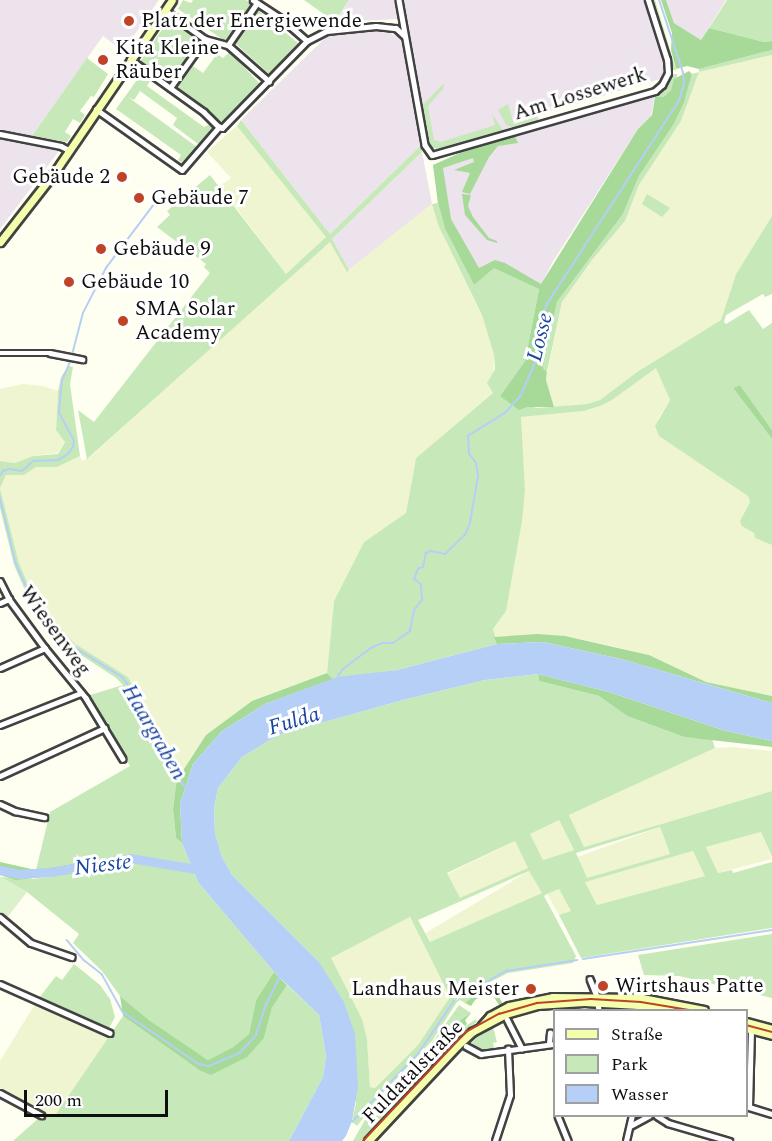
<!DOCTYPE html>
<meta charset="utf-8">
<style>
body{margin:0}
#map{position:relative;width:772px;height:1141px;overflow:hidden;background:#fefff1;font-family:Spectral,serif}
div>[style]{position:absolute}
[style*='--x']{left:calc(var(--x)*1px);top:calc(var(--y)*1px);width:calc(var(--w)*1px);rotate:calc(var(--a)*1deg)}
.industrial>*{inset:0;background:#ede3ec}
.farmland>*{inset:0;background:#eff5d1;transform-origin:0 0}
.green>*{inset:0;background:#c7e9ba;transform-origin:0 0}
.forest>*{inset:0;background:#a7da99}
.pitch>*{inset:0;background:#dbf1cc}
.water>*{inset:0;background:#b6cff6}
.stream>*{height:1.5px;margin:-0.75px;padding:0 0.75px;transform-origin:0.75px;border-radius:0.75px;background:#b6cff6}
.river>*{height:9px;margin:-4.5px;padding:0 4.5px;transform-origin:4.5px;border-radius:4.5px;background:#b6cff6}
.roads{filter:drop-shadow(2px 0 #424242) drop-shadow(-2px 0 #424242) drop-shadow(0 2px #424242) drop-shadow(0 -2px #424242)}
.street>*{height:4.5px;margin:-2.25px;padding:0 2.25px;transform-origin:2.25px;border-radius:2.25px;background:#fff}
.secondary>*{height:7px;margin:-3.5px;padding:0 3.5px;transform-origin:3.5px;border-radius:3.5px;background:#f4feac}
.tram>*{height:1.5px;margin:-0.75px;padding:0 0.75px;transform-origin:0.75px;border-radius:0.75px;background:#be4327}
.dots>*{width:16px;height:16px;translate:-50% -50%;box-sizing:border-box;border:3px solid #fff;border-radius:50%}
span{translate:-50% -50%;white-space:nowrap;text-align:center;line-height:1.15;-webkit-text-stroke:6px #fff;paint-order:stroke}
.poi-label{font-size:21px;color:#0f0f0f}
.left{translate:0 -50%;text-align:left}
.right{translate:-100% -50%;text-align:right}
.street-label{font-size:21px;color:#0f0f0f}
.water-label{font-size:22px;color:#1845a0;font-style:italic}
.legend{position:absolute;left:553px;top:1009px;width:195px;height:108px;box-sizing:border-box;background:#fff;border:2px solid #9f9f9f;margin:0;padding:8px 10px;list-style:none;font-size:18px;color:#0f0f0f}
.legend li{display:flex;align-items:center;gap:12px;height:30px}
.legend b{width:30px;border:2px solid #9f9f9f}
.scale{position:absolute;left:24px;top:1090px;width:144px;height:27px;box-sizing:border-box;border:3px solid #0f0f0f;border-top:0;padding-left:8px;font-size:18px;line-height:21px;white-space:nowrap;color:#0f0f0f;-webkit-text-stroke:4px #fff;paint-order:stroke}
</style>
<div id="map">
<div class="industrial">
<div style="clip-path:polygon(0 0,159px 0,123px 51px,103px 36px,32px 136px,0 131px)"></div>
<div style="clip-path:polygon(349px 0,396px 0,399px 19px,336px 22px)"></div>
<div style="clip-path:polygon(403px 0,644px 0,664px 63px,664px 73px,660px 79px,538px 115px,539px 119px,501px 131px,436px 149px,429px 144px)"></div>
<div style="clip-path:polygon(666px 0,726px 0,701px 40px,674px 23px)"></div>
<div style="clip-path:polygon(387px 31px,399px 38px,405px 48px,420px 146px,330px 234px,241px 120px,324px 39px,332px 34px)"></div>
<div style="clip-path:polygon(655px 95px,651px 116px,638px 129px,552px 263px,539px 289px,474px 285px,438px 203px,433px 165px,469px 149px)"></div>
<div style="clip-path:polygon(0 138px,59px 151px,0 229px)"></div>
<div style="clip-path:polygon(422px 152px,432px 204px,349px 270px,332px 239px)"></div>
</div>
<div class="farmland">
<div style="clip-path:polygon(772px 55px,772px 216px,736px 274px,721px 320px,637px 372px,600px 400px,587px 404px,554px 407px,546px 380px,562px 302px,592px 260px,625px 221px,639px 185px,681px 121px,699px 72px)"></div>
<div style="clip-path:polygon(237px 126px,327px 237px,286px 274px,220px 186px,231px 178px,207px 152px)"></div>
<div style="clip-path:polygon(432px 204px,443px 236px,482px 315px,494px 355px,493px 393px,416px 458px,406px 513px,364px 542px,334px 601px,327px 673px,252px 701px,206px 735px,182px 772px,128px 677px,74px 643px,32px 594px,19px 563px,0 488px,6px 475px,24px 475px,36px 467px,57px 467px,80px 456px,82px 461px,90px 457px,330px 241px,347px 271px)"></div>
<div style="clip-path:polygon(656px 367px,670px 400px,658px 419px,748px 496px,750px 502px,740px 521px,754px 533px,755px 538px,772px 545px,772px 696px,706px 682px,649px 655px,612px 646px,565px 636px,494px 637px,493px 629px,506px 610px,525px 491px,520px 417px,584px 411px,600px 406px,612px 400px)"></div>
<div style="clip-path:polygon(23px 384px,43px 386px,58px 391px,56px 429px,65px 441px,58px 453px,33px 456px,15px 463px,0 461px,0 389px)"></div>
<div style="clip-path:polygon(733px 747px,772px 751px,772px 791px,584px 847px,569px 815px,715px 748px)"></div>
<div style="clip-path:polygon(559px 820px,574px 850px,543px 860px,529px 834px)"></div>
<div style="left:660px;top:827px;width:29px;height:88px;rotate:70deg"></div>
<div style="clip-path:polygon(761px 832px,772px 859px,718px 873px,706px 847px)"></div>
<div style="left:515px;top:841px;width:30px;height:75px;rotate:64deg"></div>
<div style="clip-path:polygon(693px 851px,706px 876px,597px 905px,585px 882px)"></div>
<div style="left:529px;top:871px;width:26px;height:121px;rotate:59deg"></div>
<div style="clip-path:polygon(559px 889px,572px 912px,559px 915px,547px 894px)"></div>
<div style="clip-path:polygon(410px 917px,450px 997px,418px 1045px,375px 1088px,370px 1087px,367px 1039px,331px 958px)"></div>
<div style="clip-path:polygon(35px 1004px,110px 1037px,54px 1118px,0 1088px,0 1061px)"></div>
</div>
<div class="green">
<div style="clip-path:polygon(183px 0,191px 3px,193px 0,246px 0,253px 4px,225px 41px,178px 9px)"></div>
<div style="clip-path:polygon(304px 0,349px 0,335px 22px)"></div>
<div style="clip-path:polygon(651px 0,655px 0,676px 70px,671px 70px)"></div>
<div style="clip-path:polygon(727px 0,772px 0,772px 41px,764px 42px,709px 28px)"></div>
<div style="clip-path:polygon(259px 11px,298px 43px,269px 74px,235px 43px)"></div>
<div style="left:169px;top:19px;width:40px;height:52px;rotate:34deg"></div>
<div style="clip-path:polygon(772px 50px,772px 55px,699px 72px,681px 121px,639px 185px,625px 221px,592px 260px,562px 302px,547px 372px,543px 368px,557px 302px,623px 214px,639px 176px,674px 124px,684px 103px,692px 74px,699px 72px,699px 69px)"></div>
<div style="clip-path:polygon(230px 52px,260px 84px,222px 122px,176px 88px,193px 66px,203px 73px,217px 54px,223px 58px)"></div>
<div style="clip-path:polygon(87px 58px,108px 74px,94px 97px,91px 96px,80px 111px,85px 115px,80px 123px,73px 119px,65px 132px,71px 136px,67px 142px,32px 136px)"></div>
<div style="clip-path:polygon(142px 73px,151px 79px,147px 86px,204px 127px,210px 124px,215px 129px,198px 144px,173px 125px,177px 118px,140px 91px,134px 100px,128px 97px,197px 147px,183px 164px,178px 160px,181px 155px,116px 109px)"></div>
<div style="clip-path:polygon(672px 74px,677px 74px,677px 77px,671px 90px,664px 98px,654px 97px,616px 107px,662px 91px,669px 84px)"></div>
<div style="clip-path:polygon(444px 83px,443px 89px,428px 106px,434px 140px,441px 142px,495px 125px,492px 114px,503px 130px,441px 148px,433px 148px,429px 144px,422px 106px)"></div>
<div style="clip-path:polygon(533px 98px,538px 120px,515px 128px,506px 125px,498px 110px,508px 104px,514px 124px,537px 117px)"></div>
<div style="clip-path:polygon(241px 120px,330px 234px,420px 146px,422px 152px,332px 239px,349px 270px,347px 272px,330px 242px,87px 459px,78px 410px,94px 422px,210px 273px,204px 267px,206px 264px,157px 227px,170px 215px,167px 211px,210px 175px,286px 274px,326px 237px,237px 126px)"></div>
<div style="clip-path:polygon(647px 194px,670px 208px,662px 217px,642px 204px)"></div>
<div style="clip-path:polygon(438px 203px,445px 229px,474px 285px,494px 267px,539px 289px,525px 361px,500px 396px,537px 408px,587px 404px,600px 400px,637px 372px,721px 320px,736px 274px,772px 216px,772px 294px,765px 297px,763px 294px,726px 315px,724px 322px,726px 324px,749px 310px,763px 329px,772px 323px,772px 430px,740px 385px,733px 388px,772px 439px,772px 545px,755px 538px,754px 533px,742px 526px,740px 521px,750px 502px,748px 496px,659px 436px,655px 426px,670px 400px,656px 368px,612px 400px,600px 406px,584px 411px,521px 417px,525px 491px,522px 521px,506px 611px,493px 629px,497px 644px,397px 670px,333px 679px,327px 673px,334px 601px,364px 542px,406px 513px,416px 458px,493px 393px,487px 383px,495px 369px,494px 355px,482px 315px,439px 227px,432px 204px)"></div>
<div style="clip-path:polygon(68px 366px,73px 367px,70px 384px,80px 456px,57px 467px,36px 467px,24px 475px,6px 475px,0 488px,19px 563px,32px 594px,74px 643px,128px 677px,182px 772px,176px 784px,173px 809px,176px 838px,182px 843px,198px 882px,274px 972px,256px 1000px,249px 1034px,233px 1047px,208px 1060px,149px 1020px,120px 996px,102px 971px,73px 943px,79px 934px,27px 892px,0 877px,33px 879px,110px 867px,111px 857px,36px 870px,50px 812px,130px 766px,90px 695px,123px 685px,116px 678px,72px 649px,28px 597px,14px 565px,0 508px,0 461px,15px 463px,33px 456px,58px 454px,65px 442px,56px 430px,58px 391px,61px 377px)"></div>
<div style="clip-path:polygon(evenodd,538px 674px,539px 681px,599px 696px,627px 716px,684px 737px,712px 739px,715px 748px,569px 815px,584px 847px,772px 791px,772px 857px,761px 832px,706px 847px,718px 873px,732px 870px,733px 873px,772px 862px,772px 928px,581px 958px,559px 915px,571px 911px,559px 889px,547px 894px,544px 896px,576px 956px,573px 963px,508px 973px,490px 982px,465px 1003px,460px 1000px,457px 1002px,432px 1041px,382px 1094px,357px 1126px,352px 1122px,356px 1103px,319px 962px,232px 875px,222px 857px,215px 834px,214px 808px,218px 788px,242px 757px,278px 735px,403px 700px,485px 680px,538px 674px,559px 820px,574px 850px,543px 860px,530px 834px,559px 820px,538px 674px,660px 827px,670px 854px,587px 878px,576px 853px,660px 827px,538px 674px,515px 841px,528px 868px,460px 898px,447px 873px,515px 841px,538px 674px,693px 851px,705px 876px,597px 905px,585px 882px,693px 851px,538px 674px,529px 871px,542px 893px,430px 942px,418px 920px,529px 871px,538px 674px,410px 917px,450px 997px,418px 1045px,375px 1088px,370px 1087px,367px 1039px,362px 1019px,331px 958px,410px 917px)"></div>
<div style="clip-path:polygon(772px 934px,772px 998px,679px 976px,644px 975px,638px 955px)"></div>
<div style="clip-path:polygon(74px 964px,100px 985px,110px 999px,115px 1017px,109px 1028px,39px 998px,56px 976px,62px 980px)"></div>
<div style="clip-path:polygon(287px 985px,319px 1015px,326px 1056px,323px 1077px,289px 1141px,13px 1141px,40px 1117px,45px 1119px,49px 1115px,54px 1117px,123px 1016px,199px 1070px,264px 1038px,272px 1008px)"></div>
<div style="clip-path:polygon(459px 1005px,471px 1013px,454px 1034px,476px 1019px,474px 1015px,477px 1022px,464px 1031px,361px 1141px,353px 1141px,370px 1111px,422px 1057px)"></div>
<div style="clip-path:polygon(493px 1027px,497px 1042px,493px 1043px,495px 1051px,475px 1051px,472px 1042px,486px 1029px)"></div>
</div>
<div class="forest">
<div style="clip-path:polygon(661px 0,666px 0,674px 23px,701px 40px,709px 28px,764px 42px,772px 41px,772px 50px,699px 69px,687px 66px,676px 69px,671px 50px,672px 33px)"></div>
<div style="clip-path:polygon(689px 71px,692px 74px,684px 103px,674px 124px,639px 176px,623px 214px,557px 302px,543px 368px,547px 372px,546px 380px,554px 407px,527px 407px,519px 410px,500px 396px,525px 361px,539px 289px,494px 268px,474px 285px,445px 229px,438px 203px,433px 165px,469px 149px,515px 136px,518px 143px,498px 146px,489px 157px,470px 194px,462px 192px,470px 173px,454px 170px,474px 162px,473px 158px,443px 168px,451px 219px,479px 268px,495px 260px,505px 263px,541px 284px,638px 129px,652px 115px,655px 97px,664px 97px,671px 90px,674px 79px)"></div>
<div style="clip-path:polygon(462px 194px,471px 195px,468px 206px,473px 217px,489px 238px,497px 241px,497px 243px,487px 240px,465px 215px)"></div>
<div style="clip-path:polygon(740px 385px,772px 430px,772px 439px,733px 388px)"></div>
<div style="clip-path:polygon(537px 634px,565px 636px,649px 655px,706px 682px,772px 696px,772px 703px,621px 659px,543px 642px,497px 644px,494px 637px)"></div>
<div style="clip-path:polygon(327px 673px,333px 679px,265px 704px,222px 731px,193px 764px,180px 804px,182px 843px,176px 838px,173px 809px,176px 784px,182px 772px,206px 735px,252px 701px)"></div>
<div style="clip-path:polygon(538px 674px,609px 692px,726px 731px,772px 741px,772px 747px,684px 737px,627px 716px,599px 696px,539px 681px)"></div>
<div style="clip-path:polygon(112px 857px,110px 867px,70px 874px,16px 880px,0 875px,0 862px,36px 870px)"></div>
<div style="clip-path:polygon(274px 972px,287px 985px,272px 1008px,264px 1038px,247px 1057px,211px 1075px,199px 1070px,123px 1016px,120px 996px,149px 1020px,208px 1060px,233px 1047px,249px 1034px,256px 1000px)"></div>
<div style="clip-path:polygon(490px 982px,503px 1004px,499px 1005px,490px 991px,475px 1000px,471px 1006px,465px 1003px)"></div>
<div style="clip-path:polygon(471px 1013px,465px 1020px,467px 1024px,463px 1028px,449px 1039px,442px 1038px,448px 1029px)"></div>
</div>
<div class="pitch">
<div style="clip-path:polygon(0 877px,27px 892px,6px 919px,0 914px)"></div>
</div>
<div class="water">
<div style="clip-path:polygon(543px 642px,621px 659px,772px 703px,772px 741px,726px 731px,609px 692px,538px 674px,485px 680px,403px 700px,278px 735px,242px 757px,218px 788px,214px 808px,215px 834px,222px 857px,232px 875px,319px 962px,344px 1002px,355px 1034px,358px 1087px,352px 1121px,346px 1136px,342px 1141px,289px 1141px,323px 1077px,326px 1056px,319px 1015px,274px 972px,198px 882px,182px 843px,180px 804px,193px 764px,222px 731px,265px 704px,337px 677px,397px 670px,497px 644px)"></div>
</div>
<div class="stream">
<div style="--x:72;--y:355;--w:43;--a:-75.3"></div>
<div style="--x:83;--y:313;--w:51;--a:-62.9"></div>
<div style="--x:106;--y:268;--w:85;--a:-53.1"></div>
<div style="--x:0;--y:476;--w:6;--a:-59"></div>
<div style="--x:3;--y:471;--w:6;--a:-18"></div>
<div style="--x:9;--y:469;--w:13;--a:9"></div>
<div style="--x:22;--y:471;--w:15;--a:-42"></div>
<div style="--x:33;--y:461;--w:25;--a:-2"></div>
<div style="--x:58;--y:460;--w:12;--a:-31"></div>
<div style="--x:68;--y:454;--w:9;--a:-54"></div>
<div style="--x:73;--y:447;--w:6;--a:-81"></div>
<div style="--x:74;--y:441;--w:32;--a:-118"></div>
<div style="--x:59;--y:413;--w:32;--a:-85"></div>
<div style="--x:62;--y:381;--w:23;--a:-67"></div>
<div style="--x:0;--y:497;--w:68;--a:76.4"></div>
<div style="--x:16;--y:563;--w:35;--a:66"></div>
<div style="--x:30;--y:595;--w:68;--a:49.8"></div>
<div style="--x:74;--y:647;--w:57;--a:32"></div>
<div style="--x:122;--y:677;--w:16;--a:50"></div>
<div style="--x:132;--y:689;--w:99;--a:62.4"></div>
<div style="--x:178;--y:777;--w:14;--a:54"></div>
<div style="--x:338;--y:676;--w:9;--a:-54"></div>
<div style="--x:343;--y:669;--w:35;--a:-37"></div>
<div style="--x:371;--y:648;--w:12;--a:-24"></div>
<div style="--x:382;--y:643;--w:11;--a:0"></div>
<div style="--x:393;--y:643;--w:21;--a:-35"></div>
<div style="--x:410;--y:631;--w:21;--a:-79"></div>
<div style="--x:414;--y:610;--w:13;--a:-51"></div>
<div style="--x:422;--y:600;--w:15;--a:-94"></div>
<div style="--x:421;--y:585;--w:9;--a:-139"></div>
<div style="--x:414;--y:579;--w:11;--a:-68"></div>
<div style="--x:418;--y:569;--w:5;--a:-22"></div>
<div style="--x:423;--y:567;--w:14;--a:-78"></div>
<div style="--x:426;--y:553;--w:5;--a:-22"></div>
<div style="--x:431;--y:551;--w:14;--a:12"></div>
<div style="--x:445;--y:554;--w:28;--a:-44"></div>
<div style="--x:465;--y:535;--w:13;--a:-67"></div>
<div style="--x:470;--y:523;--w:48;--a:-80.3"></div>
<div style="--x:478;--y:476;--w:13;--a:-99"></div>
<div style="--x:476;--y:463;--w:11;--a:-128"></div>
<div style="--x:469;--y:454;--w:18;--a:-93"></div>
<div style="--x:468;--y:436;--w:44;--a:-31.9"></div>
<div style="--x:505;--y:413;--w:24;--a:-48"></div>
<div style="--x:521;--y:395;--w:43;--a:-66.4"></div>
<div style="--x:538;--y:356;--w:27;--a:-92"></div>
<div style="--x:537;--y:329;--w:27;--a:-68"></div>
<div style="--x:547;--y:304;--w:242;--a:-57"></div>
<div style="--x:679;--y:101;--w:18;--a:-74"></div>
<div style="--x:684;--y:84;--w:11;--a:-95"></div>
<div style="--x:683;--y:73;--w:77;--a:-108.2"></div>
<div style="--x:67;--y:940;--w:26;--a:50"></div>
<div style="--x:84;--y:960;--w:23;--a:38"></div>
<div style="--x:102;--y:974;--w:43;--a:61.1"></div>
<div style="--x:123;--y:1012;--w:92;--a:34.4"></div>
<div style="--x:199;--y:1064;--w:10;--a:11"></div>
<div style="--x:209;--y:1066;--w:34;--a:-23"></div>
<div style="--x:240;--y:1053;--w:24;--a:-48"></div>
<div style="--x:256;--y:1035;--w:32;--a:-72"></div>
<div style="--x:266;--y:1005;--w:30;--a:-64"></div>
<div style="--x:583;--y:959;--w:191;--a:-8.7"></div>
<div style="--x:460;--y:997;--w:53;--a:-29.5"></div>
<div style="--x:506;--y:971;--w:72;--a:-8.8"></div>
<div style="--x:352;--y:1122;--w:95;--a:-45.9"></div>
<div style="--x:418;--y:1054;--w:64;--a:-55.8"></div>
</div>
<div class="river">
<div style="--x:0;--y:870;--w:20;--a:11"></div>
<div style="--x:20;--y:874;--w:31;--a:-4"></div>
<div style="--x:51;--y:872;--w:80;--a:-10"></div>
<div style="--x:130;--y:858;--w:73;--a:9.5"></div>
</div>
<div class="roads">
<div class="street">
<div style="--x:253;--y:0;--w:35;--a:33"></div>
<div style="--x:282;--y:19;--w:33;--a:41"></div>
<div style="--x:399;--y:0;--w:147;--a:79.8"></div>
<div style="--x:425;--y:145;--w:12;--a:55"></div>
<div style="--x:432;--y:155;--w:232;--a:-16"></div>
<div style="--x:655;--y:91;--w:9;--a:-41"></div>
<div style="--x:662;--y:85;--w:13;--a:-63"></div>
<div style="--x:668;--y:73;--w:13;--a:-94"></div>
<div style="--x:667;--y:60;--w:63;--a:-107.6"></div>
<div style="--x:165;--y:10;--w:49;--a:35.9"></div>
<div style="--x:205;--y:39;--w:24;--a:15"></div>
<div style="--x:228;--y:45;--w:55;--a:41.3"></div>
<div style="--x:228;--y:45;--w:51;--a:-55.4"></div>
<div style="--x:130;--y:59;--w:91;--a:35.6"></div>
<div style="--x:204;--y:112;--w:21;--a:45"></div>
<div style="--x:170;--y:88;--w:60;--a:-54.5"></div>
<div style="--x:96;--y:109;--w:105;--a:35.3"></div>
<div style="--x:182;--y:170;--w:57;--a:-49.3"></div>
<div style="--x:219;--y:127;--w:3;--a:18"></div>
<div style="--x:222;--y:128;--w:122;--a:-45.7"></div>
<div style="--x:307;--y:41;--w:22;--a:-27"></div>
<div style="--x:327;--y:31;--w:49;--a:-5.8"></div>
<div style="--x:376;--y:26;--w:20;--a:6"></div>
<div style="--x:396;--y:28;--w:12;--a:42"></div>
<div style="--x:0;--y:134;--w:62;--a:11.1"></div>
<div style="--x:61;--y:146;--w:9;--a:27"></div>
<div style="--x:0;--y:353;--w:50;--a:0"></div>
<div style="--x:50;--y:353;--w:33;--a:11"></div>
<div style="--x:0;--y:581;--w:20;--a:63"></div>
<div style="--x:9;--y:599;--w:61;--a:53.7"></div>
<div style="--x:45;--y:648;--w:65;--a:50.6"></div>
<div style="--x:86;--y:698;--w:71;--a:58.8"></div>
<div style="--x:0;--y:603;--w:10;--a:-24"></div>
<div style="--x:0;--y:668;--w:49;--a:-24"></div>
<div style="--x:0;--y:725;--w:87;--a:-21.6"></div>
<div style="--x:0;--y:776;--w:115;--a:-24.6"></div>
<div style="--x:0;--y:804;--w:17;--a:25"></div>
<div style="--x:15;--y:811;--w:30;--a:12"></div>
<div style="--x:0;--y:917;--w:40;--a:40"></div>
<div style="--x:31;--y:943;--w:43;--a:18.9"></div>
<div style="--x:590;--y:979;--w:18;--a:68"></div>
<div style="--x:597;--y:996;--w:14;--a:82"></div>
<div style="--x:0;--y:984;--w:120;--a:24"></div>
<div style="--x:507;--y:1019;--w:33;--a:63"></div>
<div style="--x:549;--y:1044;--w:11;--a:-85"></div>
<div style="--x:466;--y:1046;--w:17;--a:28"></div>
<div style="--x:481;--y:1054;--w:74;--a:-7.8"></div>
<div style="--x:0;--y:1093;--w:47;--a:28.2"></div>
<div style="--x:746;--y:1106;--w:27;--a:17"></div>
<div style="--x:749;--y:1107;--w:78;--a:-88.5"></div>
<div style="--x:558;--y:1116;--w:27;--a:68"></div>
<div style="--x:657;--y:1116;--w:13;--a:32"></div>
<div style="--x:668;--y:1123;--w:64;--a:16.4"></div>
<div style="--x:630;--y:1126;--w:21;--a:-28"></div>
<div style="--x:495;--y:1141;--w:48;--a:-71.9"></div>
<div style="--x:510;--y:1095;--w:46;--a:-92.5"></div>
<div style="--x:626;--y:1141;--w:26;--a:-77"></div>
</div>
<div class="secondary">
<div style="--x:0;--y:242;--w:88;--a:-52"></div>
<div style="--x:54;--y:173;--w:209;--a:-55.7"></div>
<div style="--x:746;--y:1022;--w:27;--a:15"></div>
<div style="--x:482;--y:1025;--w:12;--a:-48"></div>
<div style="--x:490;--y:1016;--w:21;--a:-28"></div>
<div style="--x:509;--y:1006;--w:45;--a:-11.6"></div>
<div style="--x:553;--y:997;--w:89;--a:0.6"></div>
<div style="--x:642;--y:998;--w:63;--a:11"></div>
<div style="--x:746;--y:1028;--w:27;--a:15"></div>
<div style="--x:368;--y:1141;--w:130;--a:-46.9"></div>
<div style="--x:457;--y:1046;--w:21;--a:-43"></div>
<div style="--x:472;--y:1032;--w:38;--a:-28"></div>
<div style="--x:506;--y:1014;--w:32;--a:-16"></div>
<div style="--x:537;--y:1005;--w:47;--a:-3.7"></div>
<div style="--x:584;--y:1002;--w:54;--a:3.2"></div>
<div style="--x:638;--y:1005;--w:33;--a:9"></div>
</div>
</div>
<div class="tram">
<div style="--x:746;--y:1025;--w:27;--a:15"></div>
<div style="--x:363;--y:1141;--w:150;--a:-46.6"></div>
<div style="--x:466;--y:1032;--w:38;--a:-29"></div>
<div style="--x:499;--y:1014;--w:40;--a:-16"></div>
<div style="--x:537;--y:1003;--w:54;--a:-4.2"></div>
<div style="--x:591;--y:999;--w:50;--a:3.4"></div>
<div style="--x:641;--y:1002;--w:50;--a:9.3"></div>
</div>
<div class="dots">
<div style="left:129px;top:21px;background:#be4327"></div>
<div style="left:103px;top:60px;background:#be4327"></div>
<div style="left:122px;top:177px;background:#be4327"></div>
<div style="left:139px;top:198px;background:#be4327"></div>
<div style="left:101px;top:249px;background:#be4327"></div>
<div style="left:69px;top:282px;background:#be4327"></div>
<div style="left:123px;top:321px;background:#be4327"></div>
<div style="left:603px;top:986px;background:#be4327"></div>
<div style="left:531px;top:989px;background:#be4327"></div>
</div>
<div class="poi-label">
<span class="left" style="left:141px;top:21px">Platz der Energiewende</span>
<span class="left" style="left:115px;top:60px">Kita Kleine<br>Räuber</span>
<span class="right" style="left:110px;top:177px">Gebäude 2</span>
<span class="left" style="left:151px;top:198px">Gebäude 7</span>
<span class="left" style="left:113px;top:249px">Gebäude 9</span>
<span class="left" style="left:81px;top:282px">Gebäude 10</span>
<span class="left" style="left:135px;top:321px">SMA Solar<br>Academy</span>
<span class="left" style="left:615px;top:986px">Wirtshaus Patte</span>
<span class="right" style="left:519px;top:989px">Landhaus Meister</span>
</div>
<div class="street-label">
<span style="left:580px;top:94px;rotate:-17deg">Am Lossewerk</span>
<span style="left:55px;top:631px;rotate:54deg">Wiesenweg</span>
<span style="left:413px;top:1072px;rotate:-46deg">Fuldatalstraße</span>
</div>
<div class="water-label">
<span style="left:540px;top:337px;rotate:-76deg">Losse</span>
<span style="left:294px;top:721px;rotate:-17deg">Fulda</span>
<span style="left:154px;top:732px;rotate:60deg">Haargraben</span>
<span style="left:103px;top:865px;rotate:-7deg">Nieste</span>
</div>
<ul class="legend">
<li><b style="height:8px;background:#f4feac"></b>Straße</li>
<li><b style="height:16px;background:#c7e9ba"></b>Park</li>
<li><b style="height:16px;background:#b6cff6"></b>Wasser</li>
</ul>
<div class="scale">200 m</div>
</div>
